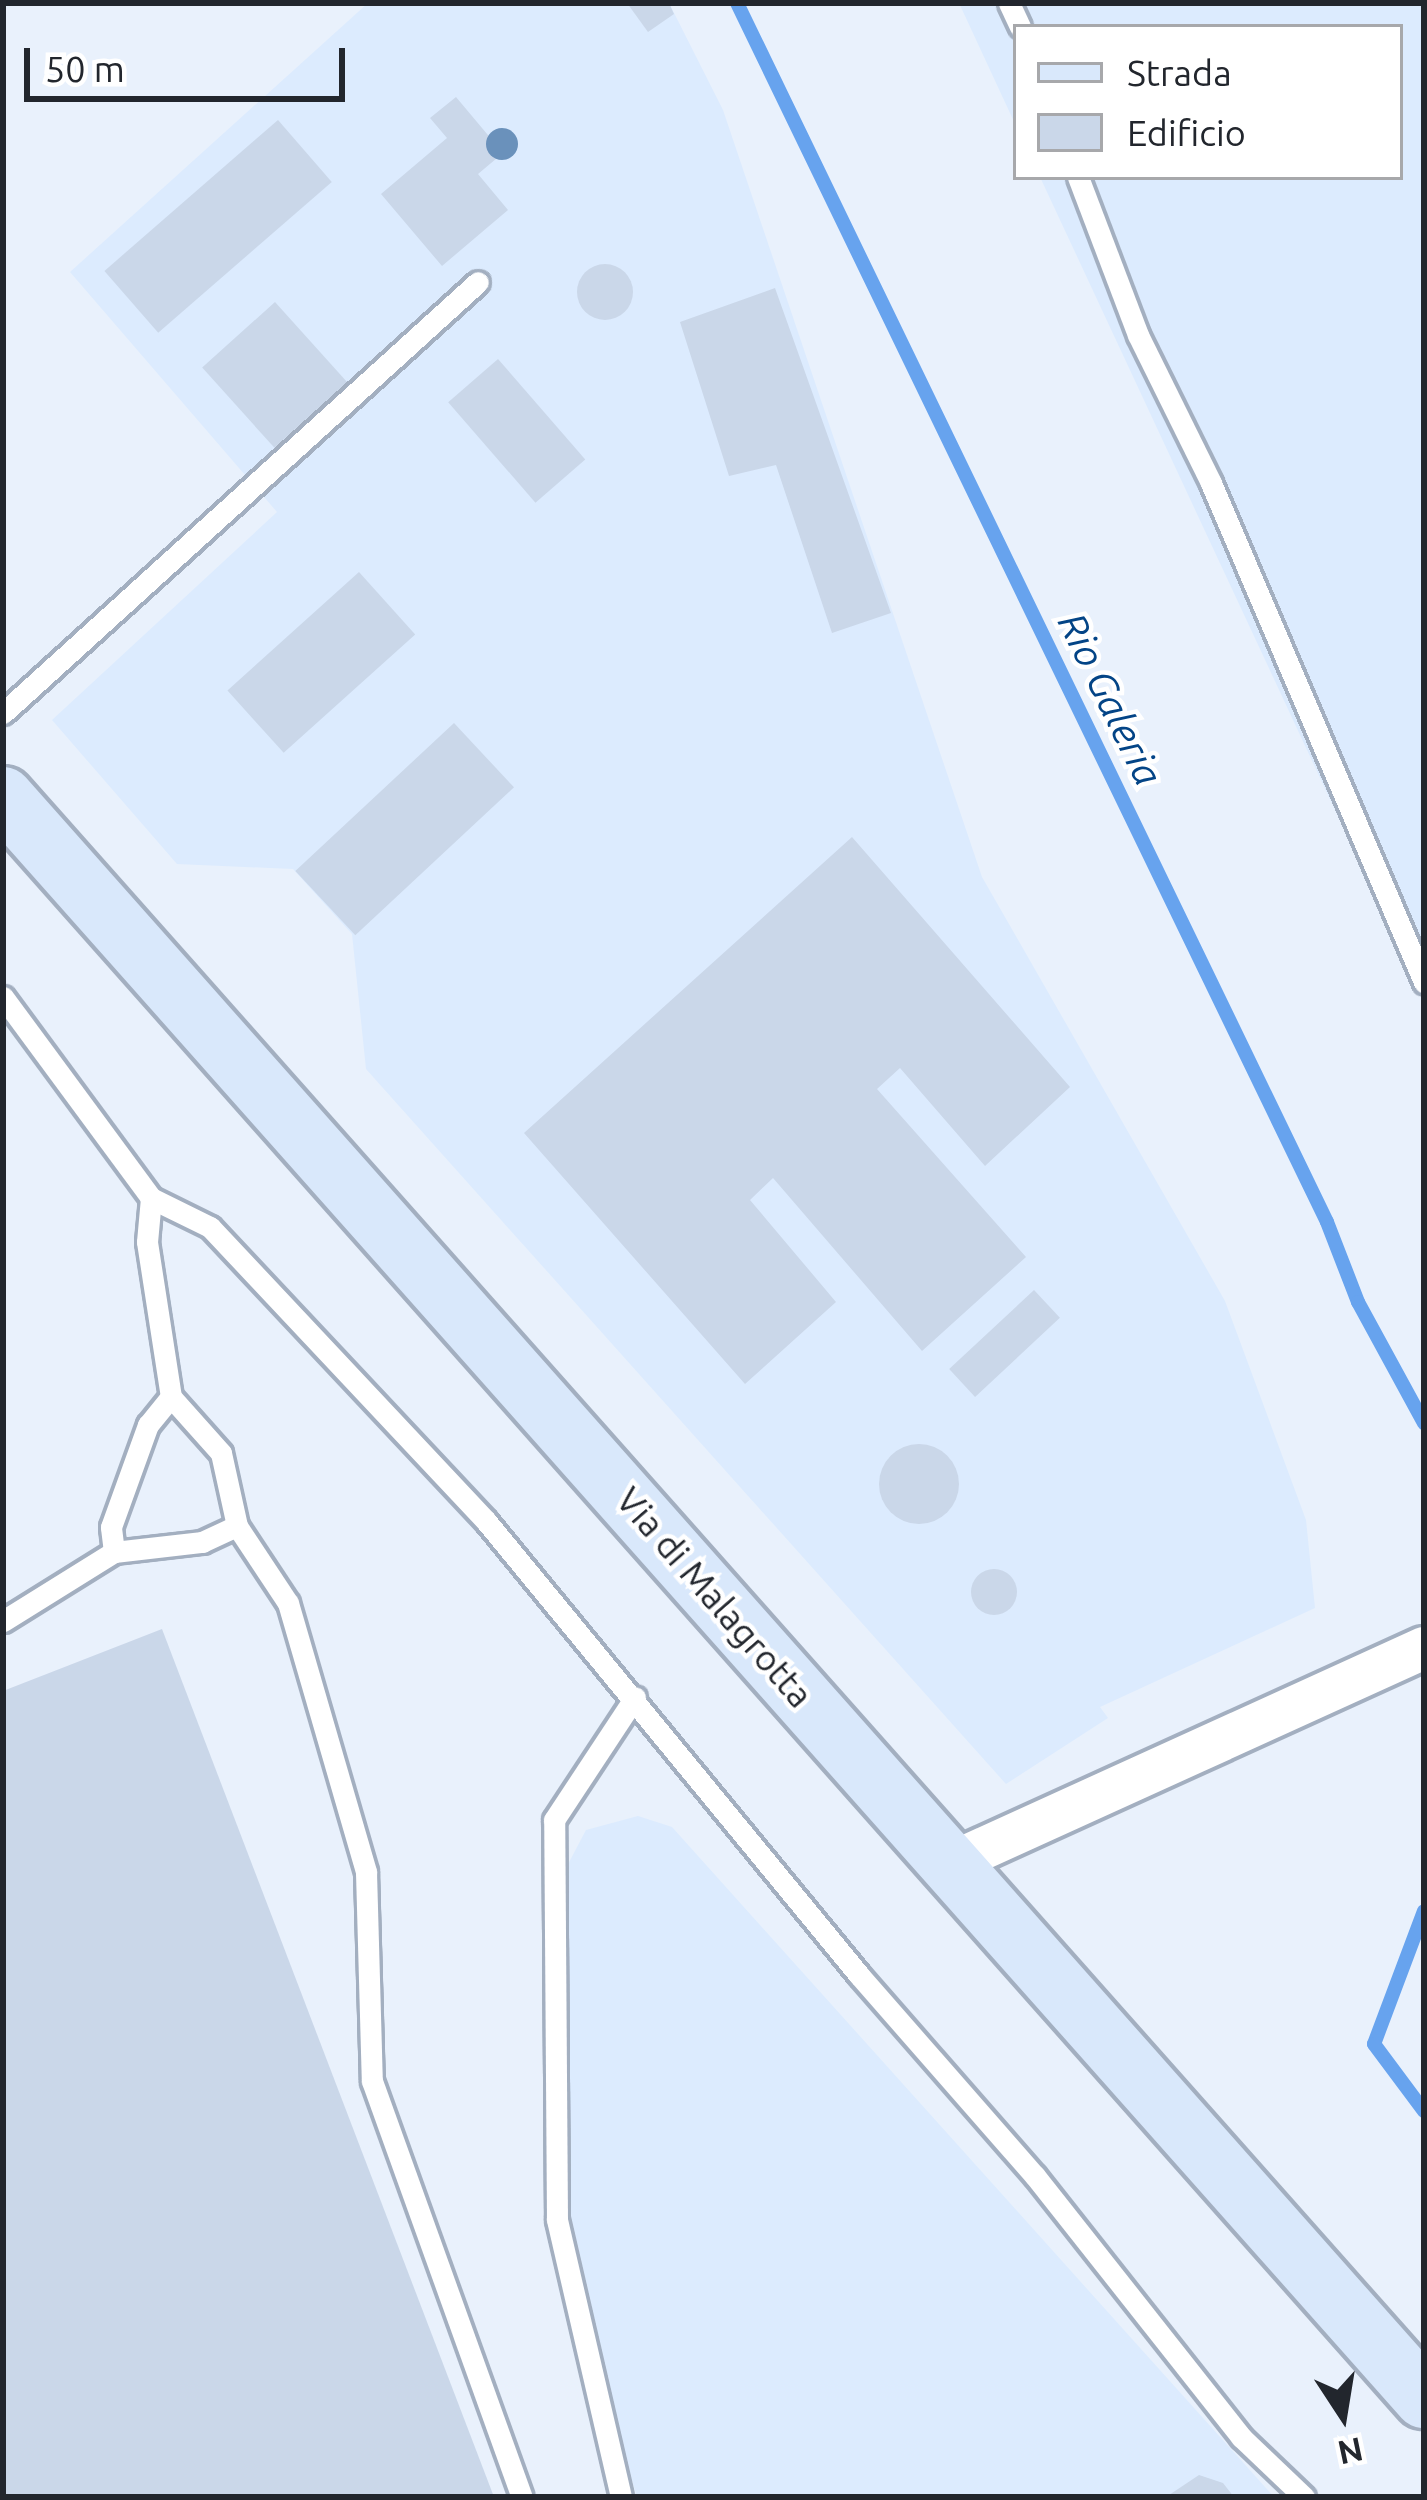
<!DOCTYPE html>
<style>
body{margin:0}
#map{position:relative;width:1427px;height:2500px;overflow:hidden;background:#e9f1fc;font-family:Ubuntu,sans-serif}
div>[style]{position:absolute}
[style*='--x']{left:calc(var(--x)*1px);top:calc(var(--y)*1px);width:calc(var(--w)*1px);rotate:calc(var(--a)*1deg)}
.built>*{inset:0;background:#dcebfe}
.stream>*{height:14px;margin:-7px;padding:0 7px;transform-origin:7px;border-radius:7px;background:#67a3ee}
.building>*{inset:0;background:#cad7e9;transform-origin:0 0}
.round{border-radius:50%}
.roads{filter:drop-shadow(3px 0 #a3afc0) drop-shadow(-3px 0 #a3afc0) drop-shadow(0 3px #a3afc0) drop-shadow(0 -3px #a3afc0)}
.lane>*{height:21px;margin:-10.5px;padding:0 10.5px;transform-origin:10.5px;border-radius:10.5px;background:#fff}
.street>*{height:42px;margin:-21px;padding:0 21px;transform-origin:21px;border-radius:21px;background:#fff}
.secondary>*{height:60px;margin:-30px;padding:0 30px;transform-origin:30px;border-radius:30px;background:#d9e8fb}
.trees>*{width:32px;height:32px;margin:-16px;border-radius:50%;background:#6a91bb}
span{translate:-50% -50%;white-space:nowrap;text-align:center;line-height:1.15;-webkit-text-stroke:9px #fff;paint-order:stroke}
.street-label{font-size:36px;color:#22262d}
.water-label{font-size:39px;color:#034486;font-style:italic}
.frame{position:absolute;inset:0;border:6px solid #22262d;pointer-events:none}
.legend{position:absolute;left:1013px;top:24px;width:390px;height:156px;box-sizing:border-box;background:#fff;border:3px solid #a7a8ab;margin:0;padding:15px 21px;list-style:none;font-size:36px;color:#22262d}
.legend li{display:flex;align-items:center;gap:24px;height:60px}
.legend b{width:60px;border:3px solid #a7a8ab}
.north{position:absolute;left:1283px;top:2356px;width:120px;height:120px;-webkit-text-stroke:9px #fff;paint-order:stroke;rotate:168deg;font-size:33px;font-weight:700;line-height:48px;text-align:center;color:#22262d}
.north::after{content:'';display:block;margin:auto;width:42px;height:54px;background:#22262d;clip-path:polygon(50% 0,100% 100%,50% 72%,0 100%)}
.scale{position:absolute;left:24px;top:48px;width:321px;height:54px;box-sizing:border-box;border:6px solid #22262d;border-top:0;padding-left:15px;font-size:36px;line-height:42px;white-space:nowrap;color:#22262d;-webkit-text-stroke:9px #fff;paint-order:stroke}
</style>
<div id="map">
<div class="built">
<div style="clip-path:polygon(368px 3px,669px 3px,723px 110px,982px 877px,1225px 1301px,1306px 1520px,1315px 1608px,1100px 1707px,1108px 1718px,1006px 1784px,366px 1069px,352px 934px,293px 869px,177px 864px,52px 720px,277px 512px,70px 272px)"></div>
<div style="clip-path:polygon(959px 3px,1424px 3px,1424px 1001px,1040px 177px,1400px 177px,1400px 27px,1016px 27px,1016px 126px)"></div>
<div style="clip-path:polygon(638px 1816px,672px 1827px,1274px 2497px,637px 2497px,589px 2340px,570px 2226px,556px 1887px,586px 1830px)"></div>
</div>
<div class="stream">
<div style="--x:737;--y:3;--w:1354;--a:64.17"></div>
<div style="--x:1327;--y:1222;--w:86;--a:68.8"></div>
<div style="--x:1358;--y:1302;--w:138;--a:61.4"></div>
<div style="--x:1424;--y:1911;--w:142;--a:110.6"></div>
<div style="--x:1374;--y:2044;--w:84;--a:53.3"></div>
</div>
<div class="building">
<div style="clip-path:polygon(627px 3px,669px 3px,674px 14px,648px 32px)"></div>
<div style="clip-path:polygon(456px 97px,503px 153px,478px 174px,508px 210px,442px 266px,381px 194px,447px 138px,430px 118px)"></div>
<div style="left:278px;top:120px;width:82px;height:230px;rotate:49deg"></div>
<div class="round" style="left:577px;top:264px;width:56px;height:56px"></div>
<div style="clip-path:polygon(775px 288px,891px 613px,832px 633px,776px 465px,729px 476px,680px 322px)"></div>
<div style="left:275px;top:302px;width:108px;height:98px;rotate:48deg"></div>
<div style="left:498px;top:359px;width:133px;height:66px;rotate:49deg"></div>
<div style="left:359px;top:572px;width:84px;height:177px;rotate:48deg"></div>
<div style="left:454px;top:723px;width:88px;height:217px;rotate:47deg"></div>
<div style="clip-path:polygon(852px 837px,1070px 1087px,985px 1166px,900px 1068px,877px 1089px,1026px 1257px,922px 1351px,773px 1178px,750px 1200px,836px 1302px,745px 1384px,524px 1133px)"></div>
<div style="left:1034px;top:1290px;width:38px;height:116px;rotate:47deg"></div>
<div class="round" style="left:879px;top:1444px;width:80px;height:80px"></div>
<div class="round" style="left:971px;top:1569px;width:46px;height:46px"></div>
<div style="clip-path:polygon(162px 1629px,494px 2497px,3px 2497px,3px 1691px)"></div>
<div style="clip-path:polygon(1199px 2475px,1223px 2483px,1234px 2497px,1166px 2497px)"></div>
</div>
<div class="roads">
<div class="lane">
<div style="--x:1009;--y:3;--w:26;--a:65"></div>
<div style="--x:1078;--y:177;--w:169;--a:69.2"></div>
<div style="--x:1138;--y:335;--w:165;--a:63.7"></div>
<div style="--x:1211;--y:483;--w:543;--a:66.88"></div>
<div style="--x:3;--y:713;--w:641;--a:-42.22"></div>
<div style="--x:3;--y:997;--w:250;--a:53.6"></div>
<div style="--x:151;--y:1198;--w:66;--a:26.2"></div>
<div style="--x:210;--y:1227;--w:403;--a:46.8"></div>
<div style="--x:486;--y:1521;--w:588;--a:50.59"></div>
<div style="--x:859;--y:1975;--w:267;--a:48.8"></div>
<div style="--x:1035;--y:2176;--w:333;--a:51.7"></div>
<div style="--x:1241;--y:2437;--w:87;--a:43.6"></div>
<div style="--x:151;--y:1198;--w:44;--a:95.2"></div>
<div style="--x:147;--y:1242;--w:157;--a:81.2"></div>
<div style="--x:171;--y:1397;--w:75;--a:48.2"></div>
<div style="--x:221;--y:1453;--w:75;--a:77.6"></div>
<div style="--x:237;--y:1526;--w:92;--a:56.5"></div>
<div style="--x:288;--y:1603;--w:280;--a:73.8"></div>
<div style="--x:366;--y:1872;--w:209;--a:88.4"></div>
<div style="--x:372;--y:2081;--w:442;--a:70.2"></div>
<div style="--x:114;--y:1552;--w:25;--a:-97"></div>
<div style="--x:111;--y:1527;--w:109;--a:-70.1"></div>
<div style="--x:148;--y:1425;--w:36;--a:-51"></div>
<div style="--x:3;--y:1621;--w:131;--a:-31.9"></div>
<div style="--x:114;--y:1552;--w:89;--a:-6.5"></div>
<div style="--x:202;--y:1542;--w:38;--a:-25"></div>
<div style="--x:621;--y:2497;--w:285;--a:-103"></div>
<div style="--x:557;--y:2219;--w:399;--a:-90.4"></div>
<div style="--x:554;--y:1820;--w:147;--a:-56.6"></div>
</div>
<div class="street">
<div style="--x:949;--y:1864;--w:522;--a:-24.45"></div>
</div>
<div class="secondary">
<div style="--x:3;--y:797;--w:2141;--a:48.41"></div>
</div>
</div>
<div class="trees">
<div style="left:502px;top:144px"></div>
</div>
<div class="street-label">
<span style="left:715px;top:1597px;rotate:49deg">Via di Malagrotta</span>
</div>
<div class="water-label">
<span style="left:1110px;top:699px;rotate:64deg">Rio Galeria</span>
</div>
<div class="frame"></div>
<ul class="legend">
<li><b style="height:15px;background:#d9e8fb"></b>Strada</li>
<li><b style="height:33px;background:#cad7e9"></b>Edificio</li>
</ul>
<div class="north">N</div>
<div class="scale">50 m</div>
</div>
